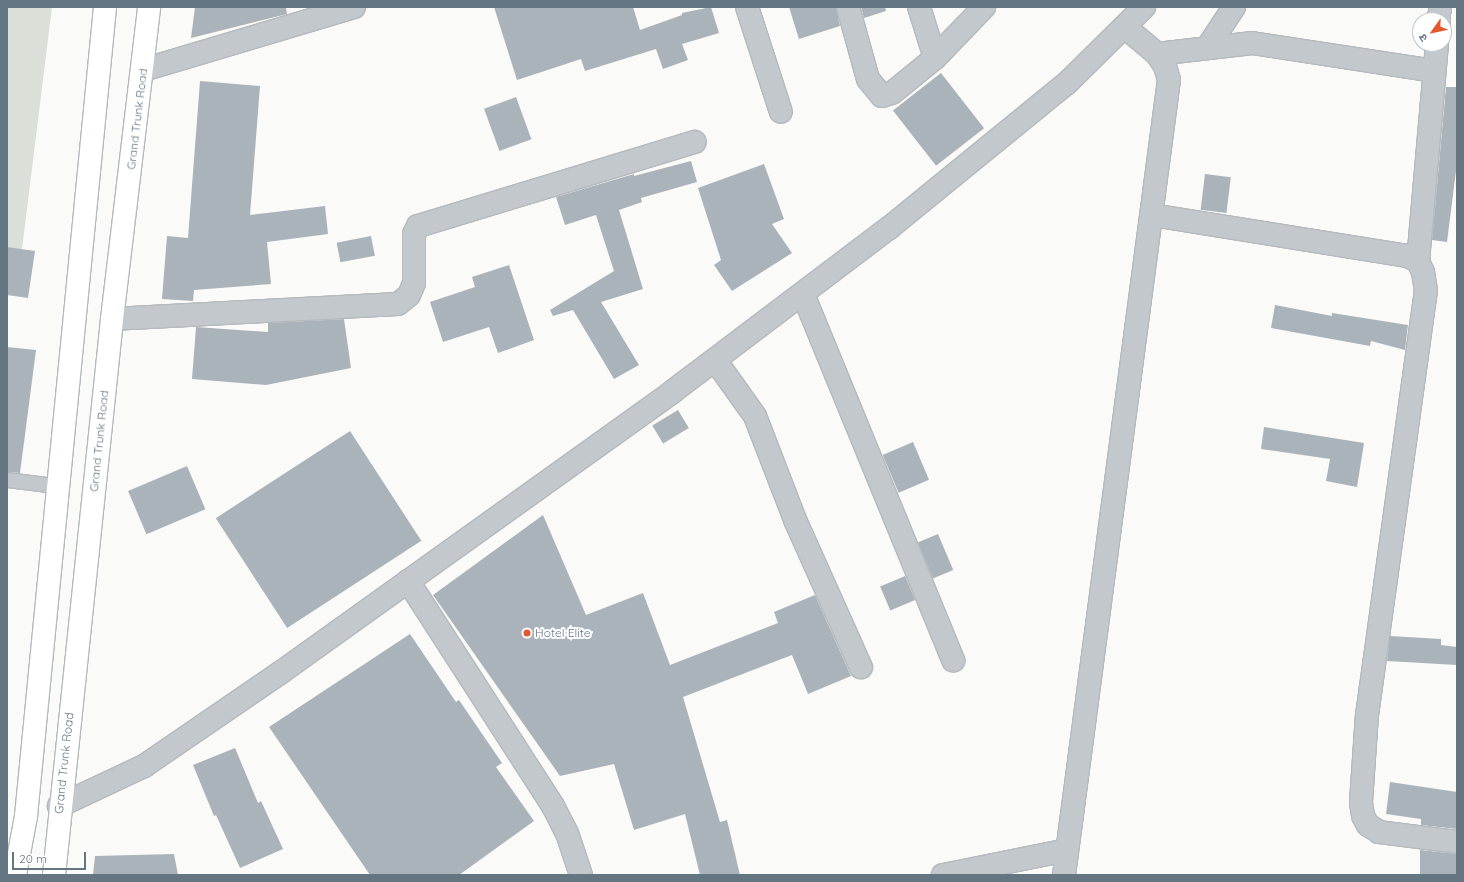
<!DOCTYPE html>
<meta charset="utf-8">
<style>
body{margin:0}
#map{position:relative;width:1464px;height:882px;overflow:hidden;background:#fafaf8;font-family:Quicksand,"Noto Sans Devanagari",sans-serif}
div>[style]{position:absolute}
[style*='--x']{left:calc(var(--x)*1px);top:calc(var(--y)*1px);width:calc(var(--w)*1px);rotate:calc(var(--a)*1deg)}
.green>*{inset:0;background:#dadfd7}
.building>*{inset:0;background:#aab3b9;transform-origin:0 0}
.roads{filter:drop-shadow(1px 0 #b4b9bd) drop-shadow(-1px 0 #b4b9bd) drop-shadow(0 1px #b4b9bd) drop-shadow(0 -1px #b4b9bd)}
.lane>*{height:14px;margin:-7px;padding:0 7px;transform-origin:7px;border-radius:7px;background:#c3c8cc}
.street>*{height:22px;margin:-11px;padding:0 11px;transform-origin:11px;border-radius:11px;background:#c3c8cc}
.highway>*{height:22px;margin:-11px;padding:0 11px;transform-origin:11px;border-radius:11px;background:#fff}
.dots>*{width:11px;height:11px;translate:-50% -50%;box-sizing:border-box;border:2px solid #fff;border-radius:50%}
span{translate:-50% -50%;white-space:nowrap;text-align:center;line-height:1.15;-webkit-text-stroke:4px #fff;paint-order:stroke}
.street-label{font-size:12px;color:#657683}
.poi-label{font-size:12px;color:#657683}
.left{translate:0 -50%;text-align:left}
.frame{position:absolute;inset:0;border:8px solid #657683;pointer-events:none}
.north{position:absolute;left:1412px;top:12px;width:40px;height:40px;box-sizing:border-box;background:#fff;border:1px solid #c1c8cd;border-radius:50%;rotate:237deg;font-size:11px;font-weight:700;line-height:16px;text-align:center;color:#657683}
.north::after{content:'';display:block;margin:auto;width:14px;height:18px;background:#e4572e;clip-path:polygon(50% 0,100% 100%,50% 72%,0 100%)}
.scale{position:absolute;left:12px;top:852px;width:74px;height:18px;box-sizing:border-box;border:2px solid #657683;border-top:0;padding-left:5px;font-size:12px;line-height:14px;white-space:nowrap;color:#657683;-webkit-text-stroke:3px #fff;paint-order:stroke}
</style>
<div id="map">
<div class="green">
<div style="clip-path:polygon(7px 7px,52px 7px,22px 249px,7px 248px)"></div>
</div>
<div class="building">
<div style="clip-path:polygon(195px 7px,286px 7px,287px 14px,191px 38px)"></div>
<div style="clip-path:polygon(494px 7px,633px 7px,640px 30px,682px 15px,682px 13px,711px 7px,719px 33px,682px 44px,688px 60px,663px 69px,656px 49px,585px 71px,581px 59px,517px 80px)"></div>
<div style="clip-path:polygon(789px 7px,836px 7px,840px 26px,799px 39px)"></div>
<div style="clip-path:polygon(861px 7px,885px 7px,886px 11px,864px 18px)"></div>
<div style="left:941px;top:73px;width:70px;height:61px;rotate:52deg"></div>
<div style="clip-path:polygon(200px 81px,260px 86px,250px 215px,325px 206px,328px 234px,267px 242px,271px 284px,194px 290px,193px 301px,162px 299px,167px 236px,188px 238px)"></div>
<div style="clip-path:polygon(1446px 87px,1457px 87px,1457px 163px,1447px 242px,1432px 240px)"></div>
<div style="left:516px;top:97px;width:45px;height:34px;rotate:70deg"></div>
<div style="clip-path:polygon(691px 161px,697px 182px,641px 198px,642px 202px,619px 210px,643px 289px,601px 302px,639px 365px,614px 379px,573px 310px,553px 316px,550px 310px,614px 271px,596px 215px,565px 225px,556px 197px,634px 174px,634px 176px)"></div>
<div style="clip-path:polygon(764px 164px,784px 219px,772px 224px,792px 253px,732px 291px,714px 265px,721px 260px,698px 188px)"></div>
<div style="left:1205px;top:174px;width:26px;height:36px;rotate:7deg"></div>
<div style="left:371px;top:236px;width:20px;height:35px;rotate:79deg"></div>
<div style="clip-path:polygon(7px 247px,35px 251px,28px 298px,7px 295px)"></div>
<div style="clip-path:polygon(509px 265px,534px 340px,498px 353px,489px 327px,443px 342px,430px 302px,475px 287px,472px 277px)"></div>
<div style="clip-path:polygon(1275px 305px,1332px 316px,1332px 313px,1408px 325px,1405px 350px,1371px 341px,1370px 346px,1271px 328px)"></div>
<div style="clip-path:polygon(344px 319px,351px 368px,266px 385px,192px 379px,196px 327px,268px 332px,268px 323px)"></div>
<div style="clip-path:polygon(7px 347px,36px 350px,20px 473px,7px 472px)"></div>
<div style="left:678px;top:410px;width:21px;height:30px;rotate:59deg"></div>
<div style="clip-path:polygon(1264px 427px,1364px 443px,1357px 487px,1326px 481px,1330px 459px,1261px 449px)"></div>
<div style="left:350px;top:431px;width:131px;height:160px;rotate:57deg"></div>
<div style="left:913px;top:442px;width:41px;height:33px;rotate:67deg"></div>
<div style="left:187px;top:466px;width:47px;height:64px;rotate:67deg"></div>
<div style="clip-path:polygon(543px 515px,586px 615px,643px 593px,670px 665px,778px 623px,774px 612px,815px 595px,851px 676px,808px 694px,792px 655px,683px 697px,720px 822px,727px 820px,740px 875px,700px 875px,685px 814px,634px 830px,614px 764px,560px 776px,433px 595px)"></div>
<div style="left:938px;top:534px;width:39px;height:22px;rotate:67deg"></div>
<div style="left:905px;top:576px;width:26px;height:27px;rotate:67deg"></div>
<div style="clip-path:polygon(410px 634px,456px 702px,459px 700px,502px 763px,496px 767px,534px 821px,459px 875px,370px 875px,269px 727px)"></div>
<div style="clip-path:polygon(1390px 636px,1441px 639px,1441px 645px,1457px 647px,1457px 665px,1387px 661px)"></div>
<div style="clip-path:polygon(235px 748px,258px 803px,261px 801px,283px 849px,240px 868px,216px 815px,214px 816px,193px 765px)"></div>
<div style="clip-path:polygon(1390px 782px,1457px 792px,1457px 829px,1421px 825px,1421px 819px,1386px 814px)"></div>
<div style="clip-path:polygon(1420px 850px,1457px 854px,1457px 875px,1420px 875px)"></div>
<div style="clip-path:polygon(174px 854px,178px 875px,93px 875px,95px 856px)"></div>
</div>
<div class="roads">
<div class="lane">
<div style="--x:7;--y:480;--w:49;--a:7"></div>
</div>
<div class="street">
<div style="--x:747;--y:7;--w:110;--a:72.1"></div>
<div style="--x:848;--y:7;--w:75;--a:74.5"></div>
<div style="--x:868;--y:79;--w:22;--a:51"></div>
<div style="--x:882;--y:96;--w:10;--a:-17"></div>
<div style="--x:892;--y:93;--w:55;--a:-39.1"></div>
<div style="--x:935;--y:58;--w:71;--a:-46.1"></div>
<div style="--x:919;--y:7;--w:53;--a:72.6"></div>
<div style="--x:1439;--y:20;--w:13;--a:-86"></div>
<div style="--x:1207;--y:48;--w:49;--a:-56.6"></div>
<div style="--x:1157;--y:54;--w:96;--a:-6.6"></div>
<div style="--x:1252;--y:43;--w:184;--a:8.7"></div>
<div style="--x:143;--y:70;--w:220;--a:-16.6"></div>
<div style="--x:1152;--y:215;--w:258;--a:9.1"></div>
<div style="--x:1407;--y:256;--w:12;--a:24"></div>
<div style="--x:1418;--y:261;--w:12;--a:66"></div>
<div style="--x:1423;--y:272;--w:18;--a:81"></div>
<div style="--x:1426;--y:290;--w:428;--a:97.9"></div>
<div style="--x:1367;--y:714;--w:89;--a:93.9"></div>
<div style="--x:1361;--y:803;--w:13;--a:81"></div>
<div style="--x:1363;--y:816;--w:10;--a:61"></div>
<div style="--x:1368;--y:825;--w:13;--a:32"></div>
<div style="--x:1379;--y:832;--w:79;--a:7.3"></div>
<div style="--x:1418;--y:261;--w:218;--a:-85"></div>
<div style="--x:803;--y:294;--w:396;--a:67.7"></div>
<div style="--x:112;--y:319;--w:286;--a:-3"></div>
<div style="--x:398;--y:304;--w:14;--a:-39"></div>
<div style="--x:409;--y:295;--w:13;--a:-67"></div>
<div style="--x:414;--y:283;--w:49;--a:-90"></div>
<div style="--x:414;--y:234;--w:9;--a:-63"></div>
<div style="--x:418;--y:226;--w:289;--a:-16.9"></div>
<div style="--x:715;--y:360;--w:69;--a:54.5"></div>
<div style="--x:755;--y:416;--w:114;--a:68.9"></div>
<div style="--x:796;--y:522;--w:159;--a:65.9"></div>
<div style="--x:408;--y:581;--w:268;--a:57.2"></div>
<div style="--x:553;--y:806;--w:30;--a:63"></div>
<div style="--x:567;--y:833;--w:44;--a:71.6"></div>
<div style="--x:59;--y:806;--w:94;--a:-25.2"></div>
<div style="--x:144;--y:766;--w:165;--a:-34.4"></div>
<div style="--x:280;--y:673;--w:482;--a:-35.6"></div>
<div style="--x:672;--y:392;--w:272;--a:-37.1"></div>
<div style="--x:889;--y:228;--w:230;--a:-39.2"></div>
<div style="--x:1067;--y:83;--w:108;--a:-44.6"></div>
<div style="--x:943;--y:875;--w:126;--a:-11.4"></div>
<div style="--x:1064;--y:875;--w:802;--a:-82.48"></div>
<div style="--x:1169;--y:80;--w:15;--a:-106"></div>
<div style="--x:1165;--y:66;--w:14;--a:-124"></div>
<div style="--x:1157;--y:54;--w:40;--a:-140"></div>
</div>
<div class="highway">
<div style="--x:15;--y:875;--w:60;--a:-79.4"></div>
<div style="--x:26;--y:816;--w:813;--a:-84.42"></div>
<div style="--x:54;--y:875;--w:559;--a:-84.04"></div>
<div style="--x:112;--y:319;--w:314;--a:-83.2"></div>
</div>
</div>
<div class="dots">
<div style="left:527px;top:633px;background:#e4572e"></div>
</div>
<div class="street-label">
<span style="left:137px;top:119px;rotate:-83deg">Grand Trunk Road</span>
<span style="left:99px;top:441px;rotate:-84deg">Grand Trunk Road</span>
<span style="left:64px;top:763px;rotate:-84deg">Grand Trunk Road</span>
</div>
<div class="poi-label">
<span class="left" style="left:535px;top:633px">Hotel Elite</span>
</div>
<div class="frame"></div>
<div class="north">उ</div>
<div class="scale">20 m</div>
</div>
